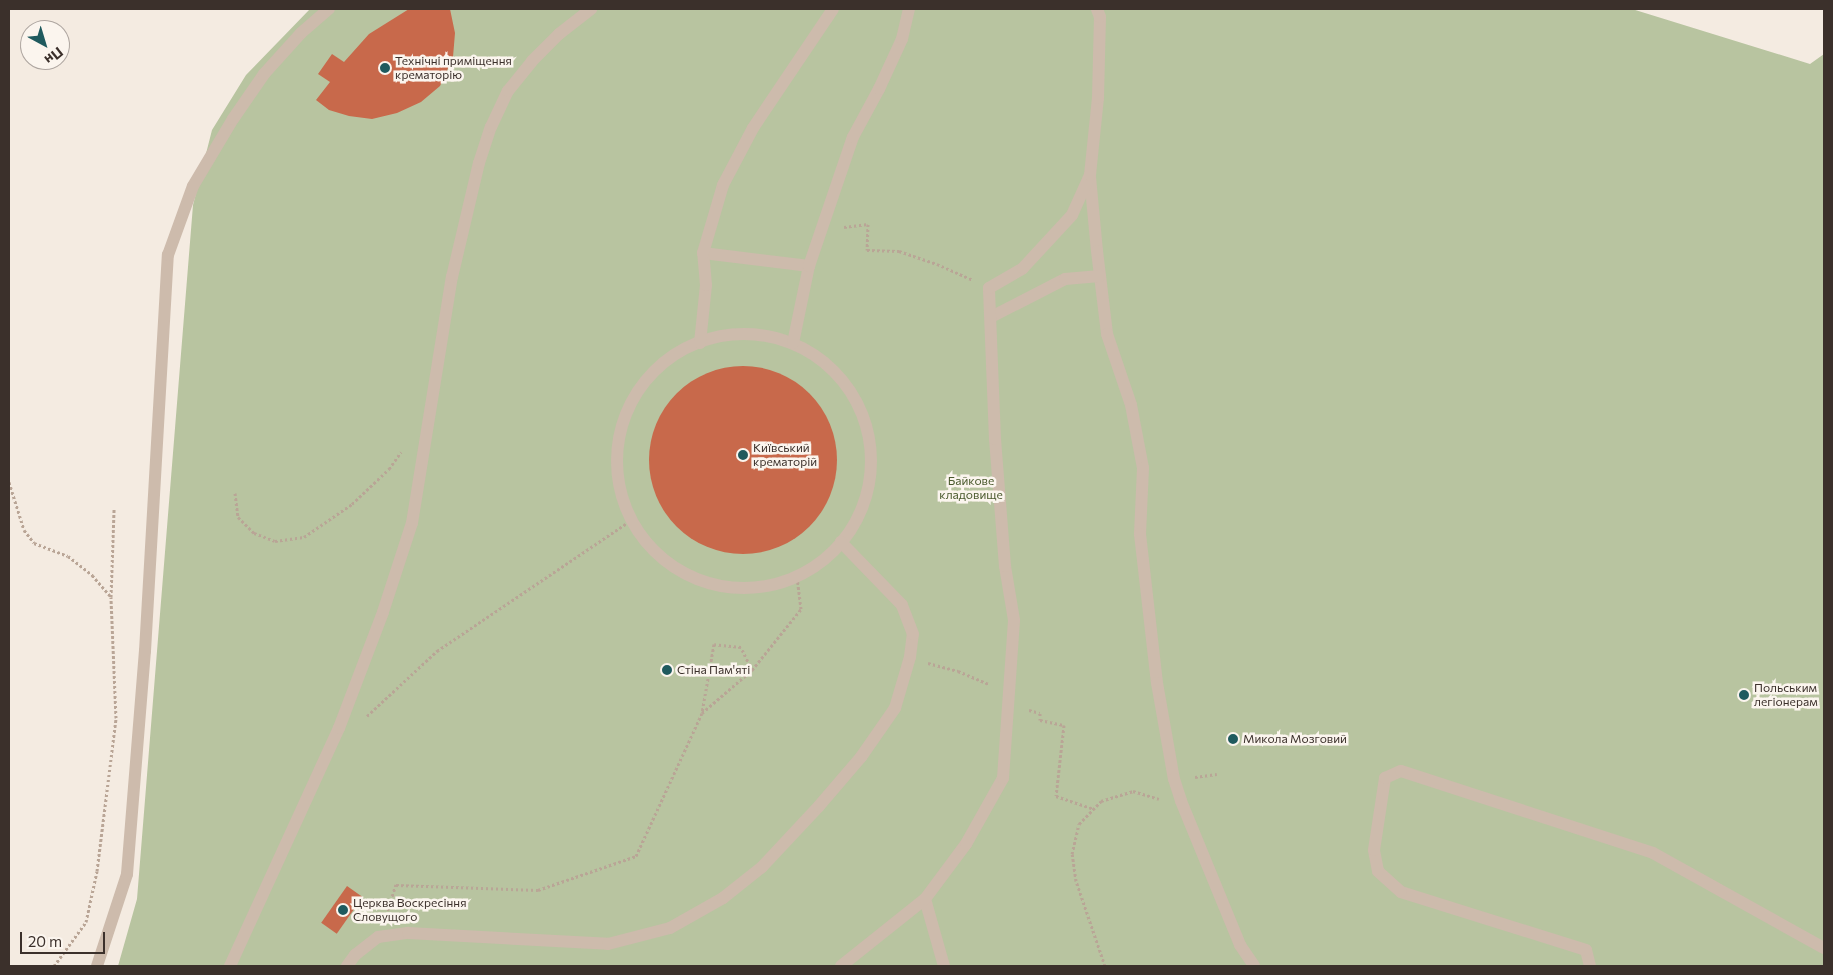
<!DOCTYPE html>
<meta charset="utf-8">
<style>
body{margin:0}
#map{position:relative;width:1833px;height:975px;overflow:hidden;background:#f4ebe1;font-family:Commissioner,sans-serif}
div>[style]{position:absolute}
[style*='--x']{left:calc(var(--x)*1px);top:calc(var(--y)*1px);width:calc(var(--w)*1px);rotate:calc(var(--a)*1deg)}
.green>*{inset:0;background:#b8c4a0}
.building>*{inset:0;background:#c8694b;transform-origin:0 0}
.round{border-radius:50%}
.path>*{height:3px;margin-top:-1.5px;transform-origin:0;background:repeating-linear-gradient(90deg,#b9a596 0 2.5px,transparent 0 5px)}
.lane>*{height:12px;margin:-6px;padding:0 6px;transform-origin:6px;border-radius:6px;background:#cdbbac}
.lane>.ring{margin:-6px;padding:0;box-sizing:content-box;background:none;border:12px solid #cdbbac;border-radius:50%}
.dots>*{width:14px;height:14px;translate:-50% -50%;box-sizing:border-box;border:2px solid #fbf5ee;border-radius:50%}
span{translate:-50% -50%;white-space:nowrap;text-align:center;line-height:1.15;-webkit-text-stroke:5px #fbf5ee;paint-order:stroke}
.poi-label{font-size:12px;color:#3b302b}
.left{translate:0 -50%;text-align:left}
.park-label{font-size:12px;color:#4a5a2e}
.frame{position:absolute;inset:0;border:10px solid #3b302b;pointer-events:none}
.north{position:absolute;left:20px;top:20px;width:50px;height:50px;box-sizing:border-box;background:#fbf5ee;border:1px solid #aea6a0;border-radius:50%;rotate:141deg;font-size:14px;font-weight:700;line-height:20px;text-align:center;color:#3b302b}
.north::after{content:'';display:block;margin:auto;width:18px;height:22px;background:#1f5a5e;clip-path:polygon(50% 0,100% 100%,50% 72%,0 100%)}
.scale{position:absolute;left:20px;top:932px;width:85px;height:22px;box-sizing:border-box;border:2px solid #3b302b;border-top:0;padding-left:6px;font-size:15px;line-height:18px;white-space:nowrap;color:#3b302b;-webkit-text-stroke:4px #fbf5ee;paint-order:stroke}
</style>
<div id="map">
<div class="green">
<div style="clip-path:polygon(310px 9px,1632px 9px,1810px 64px,1824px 54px,1824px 966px,118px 966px,137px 899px,193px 205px,212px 130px,246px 75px)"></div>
</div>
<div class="building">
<div style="clip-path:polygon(409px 9px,450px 9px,455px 33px,453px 57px,440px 86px,421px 102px,397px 113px,372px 119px,349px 116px,329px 110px,316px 100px,330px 82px,318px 74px,332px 54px,344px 62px,369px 34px)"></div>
<div class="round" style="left:649px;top:366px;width:188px;height:188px"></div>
<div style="left:347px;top:886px;width:19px;height:45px;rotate:35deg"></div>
</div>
<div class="path">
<div style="--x:844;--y:227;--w:24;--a:-7"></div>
<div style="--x:868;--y:224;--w:26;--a:92"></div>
<div style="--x:867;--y:250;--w:32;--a:2"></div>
<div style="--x:899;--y:251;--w:40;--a:18.9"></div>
<div style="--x:937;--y:264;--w:39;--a:24"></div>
<div style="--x:9;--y:482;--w:50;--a:72.6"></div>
<div style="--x:24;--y:530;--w:16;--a:52"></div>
<div style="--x:34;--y:543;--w:36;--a:21"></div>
<div style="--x:68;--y:556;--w:31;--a:38"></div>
<div style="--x:92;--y:575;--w:29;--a:49"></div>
<div style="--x:235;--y:493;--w:24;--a:83"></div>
<div style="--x:238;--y:517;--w:23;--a:45"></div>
<div style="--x:254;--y:533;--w:22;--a:21"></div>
<div style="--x:275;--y:541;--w:29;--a:-8"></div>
<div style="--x:304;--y:537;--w:58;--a:-34.5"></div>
<div style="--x:352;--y:504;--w:51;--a:-43.4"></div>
<div style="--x:389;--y:469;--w:21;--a:-55"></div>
<div style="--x:928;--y:663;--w:31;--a:15"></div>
<div style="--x:958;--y:671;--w:33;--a:23"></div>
<div style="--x:752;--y:670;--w:78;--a:-51.2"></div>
<div style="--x:801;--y:609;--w:33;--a:-97"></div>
<div style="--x:1029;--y:710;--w:11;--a:15"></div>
<div style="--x:1040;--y:713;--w:7;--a:90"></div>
<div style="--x:1040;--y:720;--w:25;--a:12"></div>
<div style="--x:1064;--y:725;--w:71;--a:96.4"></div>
<div style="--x:1056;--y:796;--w:39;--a:19"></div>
<div style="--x:367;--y:716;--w:96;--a:-42.9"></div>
<div style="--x:437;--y:651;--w:234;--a:-34"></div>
<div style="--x:1195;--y:777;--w:22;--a:-8"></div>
<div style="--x:386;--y:915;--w:32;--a:-72"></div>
<div style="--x:396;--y:885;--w:142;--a:2"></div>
<div style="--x:538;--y:890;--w:104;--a:-19.1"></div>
<div style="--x:636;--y:856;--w:157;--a:-65.2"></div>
<div style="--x:702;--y:713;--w:66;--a:-40.7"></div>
<div style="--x:752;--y:670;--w:25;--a:-116"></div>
<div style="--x:741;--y:647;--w:27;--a:-174"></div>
<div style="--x:714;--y:644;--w:70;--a:99.9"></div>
<div style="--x:54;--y:966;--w:54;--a:-54"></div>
<div style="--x:86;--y:922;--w:52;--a:-77.8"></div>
<div style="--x:97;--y:871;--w:154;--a:-82.9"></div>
<div style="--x:116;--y:718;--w:121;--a:-92.4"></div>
<div style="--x:111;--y:597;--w:88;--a:-88"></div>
<div style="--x:1105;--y:966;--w:90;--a:-108.8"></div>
<div style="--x:1076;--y:881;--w:27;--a:-98"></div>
<div style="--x:1072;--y:854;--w:31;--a:-77"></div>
<div style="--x:1079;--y:824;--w:32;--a:-46"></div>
<div style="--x:1101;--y:801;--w:34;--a:-17"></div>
<div style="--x:1133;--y:791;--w:27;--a:17"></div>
</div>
<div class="lane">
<div style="--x:1090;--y:177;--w:74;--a:84.6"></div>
<div style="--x:1097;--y:251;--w:84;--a:83.1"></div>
<div style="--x:1107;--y:334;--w:75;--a:71.3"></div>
<div style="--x:1131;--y:405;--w:64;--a:79.2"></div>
<div style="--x:1143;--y:468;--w:66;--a:92.6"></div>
<div style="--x:1140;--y:534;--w:150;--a:83.5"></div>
<div style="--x:1157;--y:683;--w:97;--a:80"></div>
<div style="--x:1174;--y:779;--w:23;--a:72"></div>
<div style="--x:1181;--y:801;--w:156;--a:67.7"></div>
<div style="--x:1240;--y:945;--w:25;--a:56"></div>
<div style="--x:703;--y:253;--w:107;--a:7"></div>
<div style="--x:991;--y:317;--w:83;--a:-27.2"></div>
<div style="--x:1065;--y:279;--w:35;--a:-5"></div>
<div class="ring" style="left:617px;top:334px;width:242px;height:242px"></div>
<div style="--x:700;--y:343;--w:58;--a:-84.1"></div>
<div style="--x:706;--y:285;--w:32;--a:-95"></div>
<div style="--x:703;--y:253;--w:71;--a:-73.6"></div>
<div style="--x:723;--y:185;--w:64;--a:-62.2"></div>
<div style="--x:753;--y:128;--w:143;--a:-56.1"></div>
<div style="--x:793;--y:343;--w:79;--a:-78.3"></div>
<div style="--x:809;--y:266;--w:136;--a:-71.2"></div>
<div style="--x:853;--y:137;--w:55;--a:-61.6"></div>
<div style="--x:879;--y:89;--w:55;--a:-65.3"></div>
<div style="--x:902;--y:39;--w:31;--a:-77"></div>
<div style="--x:925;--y:899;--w:70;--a:74.2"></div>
<div style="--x:97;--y:966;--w:97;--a:-71.9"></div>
<div style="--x:127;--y:874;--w:224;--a:-85.4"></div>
<div style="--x:145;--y:651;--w:397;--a:-86.7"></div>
<div style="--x:168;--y:255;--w:73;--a:-70.1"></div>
<div style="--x:193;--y:186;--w:78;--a:-59.2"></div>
<div style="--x:233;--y:119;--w:55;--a:-55.4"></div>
<div style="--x:264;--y:74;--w:55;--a:-47.9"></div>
<div style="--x:301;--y:33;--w:37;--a:-41"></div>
<div style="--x:230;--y:966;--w:262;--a:-65.4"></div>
<div style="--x:339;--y:728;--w:124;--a:-69.2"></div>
<div style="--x:383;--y:612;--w:94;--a:-72"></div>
<div style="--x:412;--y:523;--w:249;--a:-80.8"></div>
<div style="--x:452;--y:277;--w:117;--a:-76.7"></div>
<div style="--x:479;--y:163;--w:38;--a:-72"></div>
<div style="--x:491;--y:127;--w:40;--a:-65"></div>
<div style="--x:508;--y:91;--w:38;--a:-51"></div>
<div style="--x:532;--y:61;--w:38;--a:-45"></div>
<div style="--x:559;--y:34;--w:41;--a:-38"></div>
<div style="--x:347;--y:966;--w:14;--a:-54"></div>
<div style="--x:355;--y:955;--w:29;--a:-38"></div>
<div style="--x:378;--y:937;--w:30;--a:-8"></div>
<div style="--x:408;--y:933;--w:200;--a:3.1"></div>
<div style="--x:608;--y:944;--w:64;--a:-14.5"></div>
<div style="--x:670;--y:928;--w:61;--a:-29.5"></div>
<div style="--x:723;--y:898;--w:50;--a:-38.5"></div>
<div style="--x:762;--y:867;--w:83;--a:-46.9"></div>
<div style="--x:819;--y:806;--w:65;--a:-49.4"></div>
<div style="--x:861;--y:757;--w:60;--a:-55.2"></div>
<div style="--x:895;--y:708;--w:53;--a:-73.6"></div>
<div style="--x:910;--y:657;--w:23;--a:-83"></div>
<div style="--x:913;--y:634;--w:31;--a:-111"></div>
<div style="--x:902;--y:605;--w:88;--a:-134.1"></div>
<div style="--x:841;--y:966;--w:107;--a:-38.6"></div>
<div style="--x:925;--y:899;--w:69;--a:-53.3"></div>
<div style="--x:966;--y:844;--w:76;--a:-60.7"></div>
<div style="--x:1003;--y:778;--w:158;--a:-86"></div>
<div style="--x:1014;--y:620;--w:55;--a:-99.5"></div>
<div style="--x:1005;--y:566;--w:127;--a:-94.5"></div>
<div style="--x:995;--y:439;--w:151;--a:-92.3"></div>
<div style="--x:989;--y:288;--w:39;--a:-30"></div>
<div style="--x:1023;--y:268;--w:72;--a:-47.2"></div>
<div style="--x:1072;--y:215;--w:44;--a:-65.8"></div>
<div style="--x:1090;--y:175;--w:77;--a:-84.1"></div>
<div style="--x:1098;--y:98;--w:81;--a:-88.6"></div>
<div style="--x:1100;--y:17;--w:9;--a:-111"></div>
<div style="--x:1590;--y:966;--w:16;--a:-104"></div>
<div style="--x:1586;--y:950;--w:194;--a:-162.6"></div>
<div style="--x:1401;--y:892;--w:31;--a:-138"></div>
<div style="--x:1378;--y:871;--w:21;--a:-101"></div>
<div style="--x:1374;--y:850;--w:73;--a:-81.3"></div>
<div style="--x:1385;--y:778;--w:17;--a:-24"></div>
<div style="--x:1401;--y:771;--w:265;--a:18"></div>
<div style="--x:1653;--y:853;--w:196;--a:29.1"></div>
</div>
<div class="dots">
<div style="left:385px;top:68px;background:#1f5a5e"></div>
<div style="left:743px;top:455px;background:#1f5a5e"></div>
<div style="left:667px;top:670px;background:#1f5a5e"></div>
<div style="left:1744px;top:695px;background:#1f5a5e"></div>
<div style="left:1233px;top:739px;background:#1f5a5e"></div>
<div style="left:343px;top:910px;background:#1f5a5e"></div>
</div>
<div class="poi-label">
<span class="left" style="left:395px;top:68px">Технічні приміщення<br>крематорію</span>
<span class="left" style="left:753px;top:455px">Київський<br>крематорій</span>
<span class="left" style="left:677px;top:670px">Стіна Пам'яті</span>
<span class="left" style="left:1754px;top:695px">Польським<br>легіонерам</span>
<span class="left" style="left:1243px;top:739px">Микола Мозговий</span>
<span class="left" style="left:353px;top:910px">Церква Воскресіння<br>Словущого</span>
</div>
<div class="park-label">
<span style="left:971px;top:488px">Байкове<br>кладовище</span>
</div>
<div class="frame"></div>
<div class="north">Пн</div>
<div class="scale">20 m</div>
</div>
